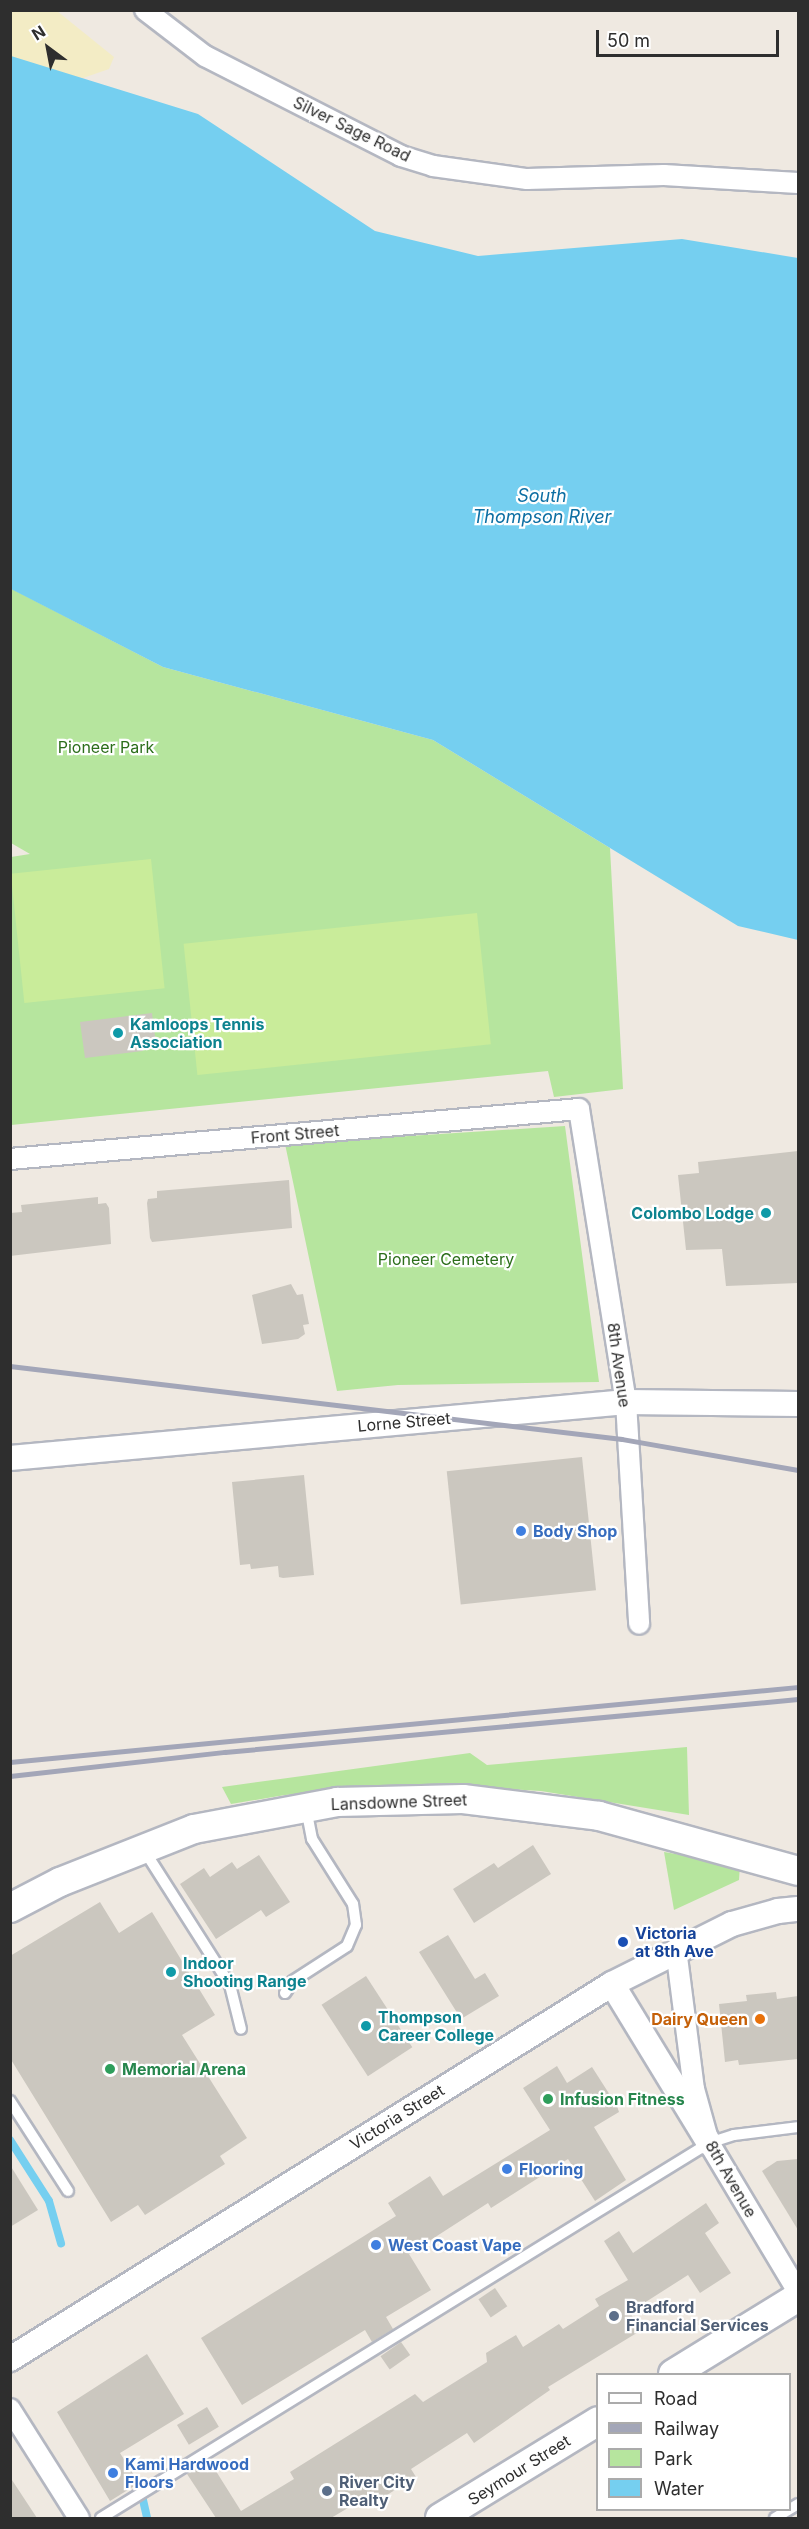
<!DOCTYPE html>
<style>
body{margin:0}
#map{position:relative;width:809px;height:2529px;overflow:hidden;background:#efe9e1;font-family:Inter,sans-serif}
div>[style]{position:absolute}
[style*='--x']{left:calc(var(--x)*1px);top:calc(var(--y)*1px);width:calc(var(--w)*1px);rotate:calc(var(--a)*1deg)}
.green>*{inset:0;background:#b6e59e}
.sand>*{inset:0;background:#f3ecc5}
.pitch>*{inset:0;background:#c9ec9a;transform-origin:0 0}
.water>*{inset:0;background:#75cff0}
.stream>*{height:8px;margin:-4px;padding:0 4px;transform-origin:4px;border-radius:4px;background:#75cff0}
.building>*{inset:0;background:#cbc7bf;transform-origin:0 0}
.roads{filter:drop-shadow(2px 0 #b4b7c1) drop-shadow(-2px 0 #b4b7c1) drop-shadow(0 2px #b4b7c1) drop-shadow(0 -2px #b4b7c1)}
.service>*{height:10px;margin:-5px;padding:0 5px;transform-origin:5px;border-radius:5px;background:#fff}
.minor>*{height:20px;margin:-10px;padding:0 10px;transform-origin:10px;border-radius:10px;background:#fff}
.tertiary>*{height:24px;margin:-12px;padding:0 12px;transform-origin:12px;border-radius:12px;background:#fff}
.secondary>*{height:28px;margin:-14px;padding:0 14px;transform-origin:14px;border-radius:14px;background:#fff}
.rail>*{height:4.5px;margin:-2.25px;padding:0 2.25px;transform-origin:2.25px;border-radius:2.25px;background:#a3a6b8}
.dots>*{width:16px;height:16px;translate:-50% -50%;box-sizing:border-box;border:3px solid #fff;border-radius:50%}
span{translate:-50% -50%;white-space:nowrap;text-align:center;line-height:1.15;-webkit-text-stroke:4.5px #fff;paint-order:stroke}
.street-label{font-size:16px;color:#2e2e2e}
.park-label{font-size:16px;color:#2c6e1b}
.culture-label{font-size:16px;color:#0d838f;font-weight:700}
.left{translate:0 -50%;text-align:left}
.right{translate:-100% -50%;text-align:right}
.shop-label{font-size:16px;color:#366cbe;font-weight:700}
.transit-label{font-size:16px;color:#164399;font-weight:700}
.food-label{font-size:16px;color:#c56008;font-weight:700}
.leisure-label{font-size:16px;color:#27864d;font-weight:700}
.service-label{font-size:16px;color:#4e5e75;font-weight:700}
.water-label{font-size:18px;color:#0d6fa3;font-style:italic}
.frame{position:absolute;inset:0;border:12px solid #2e2e2e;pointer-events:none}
.legend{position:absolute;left:596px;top:2373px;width:195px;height:138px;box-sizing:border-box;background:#fff;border:2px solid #ababab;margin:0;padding:8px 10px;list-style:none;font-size:18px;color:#2e2e2e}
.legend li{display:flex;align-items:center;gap:12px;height:30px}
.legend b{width:30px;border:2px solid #ababab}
.north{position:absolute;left:18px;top:18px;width:60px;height:60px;-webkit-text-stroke:4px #fff;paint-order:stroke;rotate:328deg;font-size:16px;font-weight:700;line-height:24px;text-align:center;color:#2e2e2e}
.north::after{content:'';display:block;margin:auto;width:21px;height:27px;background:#2e2e2e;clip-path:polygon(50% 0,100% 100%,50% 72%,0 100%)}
.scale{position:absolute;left:596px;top:30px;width:183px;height:27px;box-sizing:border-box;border:3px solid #2e2e2e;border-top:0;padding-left:8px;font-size:18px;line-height:21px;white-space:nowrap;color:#2e2e2e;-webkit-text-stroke:4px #fff;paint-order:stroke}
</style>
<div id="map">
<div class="green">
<div style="clip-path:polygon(10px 588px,163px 667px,433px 740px,610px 848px,623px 1089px,554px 1097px,548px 1071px,11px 1125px,11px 857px,30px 854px,11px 843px)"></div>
<div style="clip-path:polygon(565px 1126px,599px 1382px,398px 1385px,337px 1391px,285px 1144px)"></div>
<div style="clip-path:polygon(687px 1747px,689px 1815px,541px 1791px,426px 1784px,285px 1795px,231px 1804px,222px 1787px,470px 1753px,487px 1765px)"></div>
<div style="clip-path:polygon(664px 1852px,740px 1865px,739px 1880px,674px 1910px)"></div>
</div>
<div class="sand">
<div style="clip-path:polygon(10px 11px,57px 11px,114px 57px,109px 69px,83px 78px,11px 64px)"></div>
</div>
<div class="pitch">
<div style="left:151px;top:859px;width:130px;height:141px;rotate:84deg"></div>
<div style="left:477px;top:913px;width:132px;height:295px;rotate:84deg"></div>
</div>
<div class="water">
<div style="clip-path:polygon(11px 56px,198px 114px,375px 231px,478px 256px,682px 239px,798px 258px,798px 940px,738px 926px,433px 740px,163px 667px,11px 589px)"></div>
</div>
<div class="stream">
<div style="--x:10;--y:2140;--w:72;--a:57.4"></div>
<div style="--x:49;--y:2201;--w:44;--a:74.1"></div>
<div style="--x:143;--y:2500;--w:18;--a:77"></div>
</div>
<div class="building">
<div style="clip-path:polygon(152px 1013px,156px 1044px,142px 1045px,143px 1051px,85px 1058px,80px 1022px)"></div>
<div style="clip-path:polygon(798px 1151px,798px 1283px,726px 1286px,722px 1249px,686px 1250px,678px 1175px,699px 1173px,698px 1162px)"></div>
<div style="clip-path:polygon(289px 1180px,292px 1228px,152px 1242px,150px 1238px,147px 1203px,148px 1199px,157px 1198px,157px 1191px)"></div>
<div style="clip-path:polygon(98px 1197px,98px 1204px,106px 1203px,109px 1208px,111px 1244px,10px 1256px,10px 1213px,22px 1212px,21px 1205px)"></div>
<div style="clip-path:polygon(291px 1284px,297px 1295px,303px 1294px,309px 1324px,303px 1325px,305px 1334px,298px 1339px,262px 1344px,252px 1295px)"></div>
<div style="left:582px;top:1457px;width:134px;height:136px;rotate:84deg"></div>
<div style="clip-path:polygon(304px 1475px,314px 1575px,283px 1578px,279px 1577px,278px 1566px,251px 1569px,250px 1564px,240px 1565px,232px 1482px)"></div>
<div style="clip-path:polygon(533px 1845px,551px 1874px,474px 1923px,453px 1889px,494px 1863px,498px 1868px)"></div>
<div style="clip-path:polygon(259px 1855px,290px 1902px,266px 1917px,261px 1910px,216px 1939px,180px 1884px,204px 1868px,210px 1877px,232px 1862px,237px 1869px)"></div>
<div style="clip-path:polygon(100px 1902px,119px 1933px,152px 1912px,215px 2015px,182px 2035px,247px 2138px,220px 2156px,225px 2164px,145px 2215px,138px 2205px,111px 2222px,10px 2058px,10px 1956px)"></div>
<div style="clip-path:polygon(448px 1935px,475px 1979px,485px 1973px,499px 1996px,461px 2019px,419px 1952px)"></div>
<div style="left:366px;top:1976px;width:85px;height:53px;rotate:57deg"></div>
<div style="clip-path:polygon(776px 1992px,777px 1999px,798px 1996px,798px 2059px,739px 2065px,738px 2060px,725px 2062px,719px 2004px,747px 2001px,746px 1995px)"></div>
<div style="clip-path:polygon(557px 2066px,567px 2083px,592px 2067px,617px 2106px,619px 2112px,594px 2127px,626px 2180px,595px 2201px,568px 2159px,491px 2208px,488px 2203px,409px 2254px,431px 2290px,386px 2317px,393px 2329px,372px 2342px,365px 2330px,242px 2405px,201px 2338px,396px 2216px,388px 2203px,430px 2176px,443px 2196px,550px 2130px,523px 2088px)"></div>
<div style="clip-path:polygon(798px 2159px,798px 2230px,762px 2171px,777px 2161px)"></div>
<div style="clip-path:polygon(10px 2165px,38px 2210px,10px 2227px)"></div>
<div style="clip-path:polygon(706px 2203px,719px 2223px,705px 2233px,731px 2273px,700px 2293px,688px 2275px,630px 2312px,640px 2331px,548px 2387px,550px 2390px,474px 2443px,467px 2433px,411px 2469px,416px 2477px,374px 2503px,370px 2495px,331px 2518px,216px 2518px,187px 2474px,209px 2460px,241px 2511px,294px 2479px,290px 2472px,415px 2394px,423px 2402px,487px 2362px,486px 2353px,516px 2335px,523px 2347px,559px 2324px,563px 2329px,599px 2306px,595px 2299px,628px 2280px,604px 2241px,619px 2231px,633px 2253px)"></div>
<div style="left:495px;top:2288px;width:22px;height:20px;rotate:56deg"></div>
<div style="left:401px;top:2342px;width:16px;height:25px;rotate:55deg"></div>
<div style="clip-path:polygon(147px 2354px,184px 2414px,120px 2453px,139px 2483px,110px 2501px,57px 2412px)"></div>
<div style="left:207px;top:2407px;width:23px;height:35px;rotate:59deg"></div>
<div style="clip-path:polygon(10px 2477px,37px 2518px,10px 2518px)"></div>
</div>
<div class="roads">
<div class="service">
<div style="--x:144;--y:1850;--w:160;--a:57.5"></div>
<div style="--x:230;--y:1985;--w:45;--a:76"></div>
<div style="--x:285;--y:1993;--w:14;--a:-56"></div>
<div style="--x:293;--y:1981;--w:64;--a:-32.9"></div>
<div style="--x:347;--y:1946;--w:23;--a:-67"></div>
<div style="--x:356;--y:1925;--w:21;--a:-98"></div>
<div style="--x:353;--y:1904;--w:77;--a:-122.2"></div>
<div style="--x:312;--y:1839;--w:32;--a:-101"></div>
<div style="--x:10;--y:2101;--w:107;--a:57.2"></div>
<div style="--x:101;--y:2518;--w:714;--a:-31.67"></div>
<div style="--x:709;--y:2143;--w:26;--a:-18"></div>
<div style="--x:734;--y:2135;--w:64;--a:-7.1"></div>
<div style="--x:775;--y:2518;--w:27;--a:-31"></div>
</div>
<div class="minor">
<div style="--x:145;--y:10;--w:76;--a:37.5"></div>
<div style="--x:205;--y:56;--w:220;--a:27"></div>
<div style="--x:401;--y:156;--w:34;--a:17"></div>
<div style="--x:433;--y:166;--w:95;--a:7.9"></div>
<div style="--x:527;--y:179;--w:137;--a:-1.7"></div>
<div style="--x:664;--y:175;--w:134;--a:3.4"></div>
<div style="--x:10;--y:1159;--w:571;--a:-5.02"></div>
<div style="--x:579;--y:1109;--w:297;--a:80.9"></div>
<div style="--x:626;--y:1402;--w:222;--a:86.6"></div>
<div style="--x:676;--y:1949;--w:141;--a:82.7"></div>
<div style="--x:694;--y:2089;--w:56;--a:74.5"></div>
<div style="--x:709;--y:2143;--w:174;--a:59.1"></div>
<div style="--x:10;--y:2409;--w:129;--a:57.7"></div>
</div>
<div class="tertiary">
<div style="--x:10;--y:1458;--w:619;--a:-5.19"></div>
<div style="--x:626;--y:1402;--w:172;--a:0.7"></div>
<div style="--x:612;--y:1984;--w:186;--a:58.6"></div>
<div style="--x:10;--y:2359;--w:709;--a:-31.92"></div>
<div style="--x:612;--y:1984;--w:134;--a:-26.6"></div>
<div style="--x:732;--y:1924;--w:48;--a:-15.8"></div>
<div style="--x:778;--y:1911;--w:20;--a:-6"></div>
</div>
<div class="secondary">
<div style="--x:10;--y:1908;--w:56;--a:-27.5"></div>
<div style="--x:60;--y:1882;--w:144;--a:-21.6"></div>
<div style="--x:194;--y:1829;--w:146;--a:-10.7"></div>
<div style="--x:337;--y:1802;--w:126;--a:-1.4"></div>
<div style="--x:463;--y:1799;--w:137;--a:7.1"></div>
<div style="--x:599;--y:1816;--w:206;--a:15.4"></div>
<div style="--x:673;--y:2374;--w:147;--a:-31.6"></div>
<div style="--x:440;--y:2518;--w:185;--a:-31.5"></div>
</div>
</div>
<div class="rail">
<div style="--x:10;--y:1366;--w:616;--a:6.8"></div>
<div style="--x:622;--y:1439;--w:179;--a:10"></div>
<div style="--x:10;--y:1762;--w:792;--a:-5.44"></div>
<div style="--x:10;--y:1776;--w:216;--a:-6.4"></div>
<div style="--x:225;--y:1752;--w:575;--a:-5.28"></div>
</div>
<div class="dots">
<div style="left:118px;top:1033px;background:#0f9aa8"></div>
<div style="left:766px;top:1213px;background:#0f9aa8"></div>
<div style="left:521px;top:1531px;background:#3f7fe0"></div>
<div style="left:623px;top:1942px;background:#1a4fb4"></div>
<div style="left:171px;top:1972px;background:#0f9aa8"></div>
<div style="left:760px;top:2019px;background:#e8710a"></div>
<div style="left:366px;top:2026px;background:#0f9aa8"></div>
<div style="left:110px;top:2069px;background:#2e9e5b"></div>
<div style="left:548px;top:2099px;background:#2e9e5b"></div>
<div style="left:507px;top:2169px;background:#3f7fe0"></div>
<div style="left:376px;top:2245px;background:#3f7fe0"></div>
<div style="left:614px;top:2316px;background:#5c6f8a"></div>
<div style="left:113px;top:2473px;background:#3f7fe0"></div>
<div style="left:327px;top:2491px;background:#5c6f8a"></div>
</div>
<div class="street-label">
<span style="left:352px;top:129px;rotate:26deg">Silver Sage Road</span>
<span style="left:295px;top:1134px;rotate:-5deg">Front Street</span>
<span style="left:619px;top:1365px;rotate:82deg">8th Avenue</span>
<span style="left:404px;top:1422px;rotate:-5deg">Lorne Street</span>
<span style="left:399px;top:1802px;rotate:-2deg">Lansdowne Street</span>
<span style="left:397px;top:2117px;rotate:-32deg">Victoria Street</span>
<span style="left:731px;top:2179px;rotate:60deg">8th Avenue</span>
<span style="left:519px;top:2470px;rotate:-32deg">Seymour Street</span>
</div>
<div class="park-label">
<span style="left:106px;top:747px">Pioneer Park</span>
<span style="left:446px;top:1259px">Pioneer Cemetery</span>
</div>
<div class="culture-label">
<span class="left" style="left:130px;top:1033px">Kamloops Tennis<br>Association</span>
<span class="right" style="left:754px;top:1213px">Colombo Lodge</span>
<span class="left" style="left:183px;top:1972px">Indoor<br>Shooting Range</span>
<span class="left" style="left:378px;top:2026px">Thompson<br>Career College</span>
</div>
<div class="shop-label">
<span class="left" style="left:533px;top:1531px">Body Shop</span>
<span class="left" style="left:519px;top:2169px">Flooring</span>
<span class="left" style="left:388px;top:2245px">West Coast Vape</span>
<span class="left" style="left:125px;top:2473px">Kami Hardwood<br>Floors</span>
</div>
<div class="transit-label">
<span class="left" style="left:635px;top:1942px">Victoria<br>at 8th Ave</span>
</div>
<div class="food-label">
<span class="right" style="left:748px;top:2019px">Dairy Queen</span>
</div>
<div class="leisure-label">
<span class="left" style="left:122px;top:2069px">Memorial Arena</span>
<span class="left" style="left:560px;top:2099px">Infusion Fitness</span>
</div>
<div class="service-label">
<span class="left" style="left:626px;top:2316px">Bradford<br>Financial Services</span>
<span class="left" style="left:339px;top:2491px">River City<br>Realty</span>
</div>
<div class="water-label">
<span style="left:542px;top:507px">South<br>Thompson River</span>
</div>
<div class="frame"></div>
<ul class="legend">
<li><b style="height:8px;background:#fff"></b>Road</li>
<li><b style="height:8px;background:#a3a6b8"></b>Railway</li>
<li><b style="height:16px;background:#b6e59e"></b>Park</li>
<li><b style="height:16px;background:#75cff0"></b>Water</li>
</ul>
<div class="north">N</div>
<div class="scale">50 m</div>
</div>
